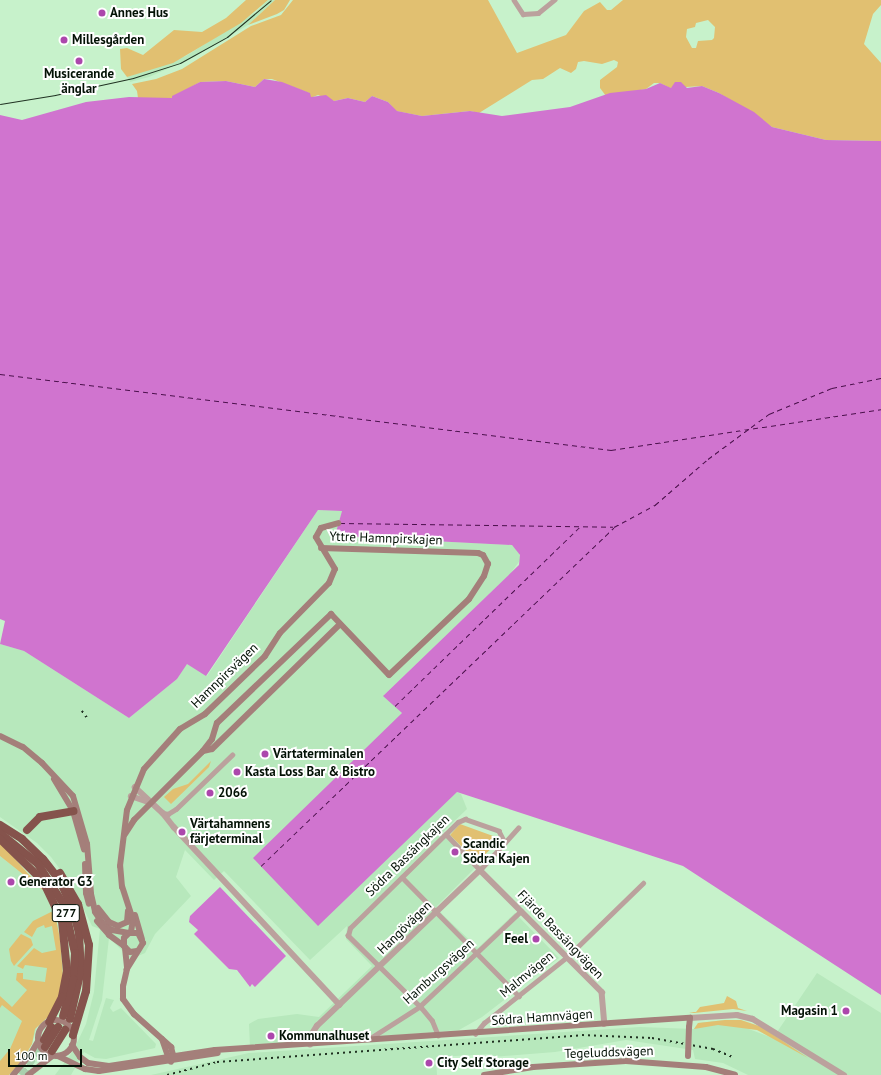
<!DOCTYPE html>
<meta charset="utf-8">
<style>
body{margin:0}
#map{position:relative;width:881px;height:1075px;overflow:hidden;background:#c7f2cb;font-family:"PT Sans",sans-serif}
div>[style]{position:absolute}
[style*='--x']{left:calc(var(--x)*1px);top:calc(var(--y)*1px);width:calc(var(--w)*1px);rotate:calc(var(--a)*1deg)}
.built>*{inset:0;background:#b7e8bc}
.green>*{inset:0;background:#e1c071}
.water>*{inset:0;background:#d074cf}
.ferry>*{height:1px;margin-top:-0.5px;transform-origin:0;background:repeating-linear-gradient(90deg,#490f4a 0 5px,transparent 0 9px)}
.motorway-tunnel>*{height:8px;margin-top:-4px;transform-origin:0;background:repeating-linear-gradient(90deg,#aad0ad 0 8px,transparent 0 12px)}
.minor>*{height:4.5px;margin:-2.25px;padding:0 2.25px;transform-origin:2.25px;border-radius:2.25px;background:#bba19d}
.tertiary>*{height:5.5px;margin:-2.75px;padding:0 2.75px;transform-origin:2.75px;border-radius:2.75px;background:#bba19d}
.secondary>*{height:6px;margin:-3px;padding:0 3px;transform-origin:3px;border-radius:3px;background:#a47f7a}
.secondary>.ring{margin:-3px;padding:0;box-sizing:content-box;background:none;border:6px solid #a47f7a;border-radius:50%}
.motorway>*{height:8px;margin:-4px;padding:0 4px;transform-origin:4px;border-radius:4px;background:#85534c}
.tram>*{height:1px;margin:-0.5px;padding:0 0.5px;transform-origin:0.5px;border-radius:0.5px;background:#203222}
.rail>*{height:1.5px;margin-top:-0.75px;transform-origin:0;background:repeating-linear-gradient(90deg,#203222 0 2px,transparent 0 6px)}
.secondary-bridge>*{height:6px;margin:-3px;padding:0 3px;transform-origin:3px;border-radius:3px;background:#a47f7a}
.dots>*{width:11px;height:11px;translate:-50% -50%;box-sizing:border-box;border:2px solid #fff;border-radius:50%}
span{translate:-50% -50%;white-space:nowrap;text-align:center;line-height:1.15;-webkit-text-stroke:4px #fff;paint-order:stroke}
.shield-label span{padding:1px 3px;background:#fff;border:1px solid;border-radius:3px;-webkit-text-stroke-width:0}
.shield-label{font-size:12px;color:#031105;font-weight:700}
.poi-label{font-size:13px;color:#031105;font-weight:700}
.left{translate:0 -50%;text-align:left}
.right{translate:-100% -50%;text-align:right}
.street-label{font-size:13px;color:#031105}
.scale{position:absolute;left:8px;top:1049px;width:74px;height:18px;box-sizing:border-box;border:2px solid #031105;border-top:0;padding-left:5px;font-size:12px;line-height:14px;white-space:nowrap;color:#031105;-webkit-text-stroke:3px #fff;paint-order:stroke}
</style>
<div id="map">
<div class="built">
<div style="clip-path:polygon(268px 0,275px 0,248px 25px,194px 57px,149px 77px,130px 82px,127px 77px,186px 56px,256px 12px)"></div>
<div style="clip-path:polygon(318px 510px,342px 511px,336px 536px,512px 545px,518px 550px,521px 559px,510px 574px,384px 695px,402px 713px,392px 725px,254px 858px,457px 792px,461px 794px,467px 809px,442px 833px,475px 868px,437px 906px,442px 914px,478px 948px,515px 913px,559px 958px,482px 1017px,459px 1030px,250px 1047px,249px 1024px,258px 1019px,297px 1014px,319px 1017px,372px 966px,346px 939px,347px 926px,310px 960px,224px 871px,214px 880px,185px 850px,176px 877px,191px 896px,155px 934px,145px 953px,131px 959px,109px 938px,102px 1000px,89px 1040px,93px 1041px,106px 998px,114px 1000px,110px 1008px,113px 1012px,121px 1008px,156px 1044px,155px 1048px,106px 1059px,95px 1058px,84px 1052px,71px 1075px,55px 1075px,73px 1051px,86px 1024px,94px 992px,100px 929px,92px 926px,73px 887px,51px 857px,37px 843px,0 817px,0 644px,24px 651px,129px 718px,177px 679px,187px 663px,207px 676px)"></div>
<div style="clip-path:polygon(0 856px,44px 891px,58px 926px,63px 972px,48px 1017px,37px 1026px,32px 1044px,9px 1075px,0 1075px)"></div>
<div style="clip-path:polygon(817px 973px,881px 1013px,881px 1075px,748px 1075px,723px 1063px,695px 1059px,693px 1050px,626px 1040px,555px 1052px,492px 1057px,492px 1054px,436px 1057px,437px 1075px,151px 1075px,249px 1053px,640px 1027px,694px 1029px,698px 1023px,725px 1020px,773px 1038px)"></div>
</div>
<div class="green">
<div style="clip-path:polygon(246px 0,268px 0,241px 23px,173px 63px,127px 77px,121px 69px,120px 49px,127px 48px,143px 55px,174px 30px,202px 32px,226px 18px)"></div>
<div style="clip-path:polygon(275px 0,290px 0,284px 10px,277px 14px,248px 25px)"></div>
<div style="clip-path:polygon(evenodd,293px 0,488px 0,517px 53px,566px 35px,584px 11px,600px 2px,607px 10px,611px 10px,623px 0,881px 0,881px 5px,873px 14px,864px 44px,881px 63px,881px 141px,826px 140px,772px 127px,719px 93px,702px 86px,670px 88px,660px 83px,654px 83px,646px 89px,606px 96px,600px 88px,600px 80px,617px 67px,618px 62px,614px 60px,602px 64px,584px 61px,578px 62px,576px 69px,571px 73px,560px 68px,543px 79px,532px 80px,479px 113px,470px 111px,422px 116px,396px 111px,388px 102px,372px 96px,365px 102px,348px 98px,334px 101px,318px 95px,310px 98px,309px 93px,272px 79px,264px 79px,255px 87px,226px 81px,200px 82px,172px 98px,138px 98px,137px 91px,132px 84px,156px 79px,182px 69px,251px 26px,281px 15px,293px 0,708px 20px,715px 27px,714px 38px,712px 40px,698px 41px,696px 48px,692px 48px,686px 37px,687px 29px,695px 27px,696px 23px,708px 20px)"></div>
<div style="clip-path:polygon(211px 761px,209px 767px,171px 804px,164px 797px,173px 789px,188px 784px)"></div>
<div style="clip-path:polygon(460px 824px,493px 836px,496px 841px,495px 845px,477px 862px,450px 835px)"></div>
<div style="clip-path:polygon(0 842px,32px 878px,34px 877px,44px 891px,0 856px)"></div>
<div style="clip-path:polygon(51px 912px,55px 914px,60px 939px,63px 976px,58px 1001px,48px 1017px,35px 1029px,32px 1044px,22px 1061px,9px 1075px,0 1075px,0 1061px,10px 1049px,22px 1021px,2px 1005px,0 1008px,0 996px,12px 1007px,27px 990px,16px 980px,17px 973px,23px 973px,23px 979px,45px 982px,47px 968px,25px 965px,23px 969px,17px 966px,34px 948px,42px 953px,56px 950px,52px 926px,45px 928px,44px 925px,37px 928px,32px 937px,24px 932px,33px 921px)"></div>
<div style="clip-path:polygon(21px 934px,31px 939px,33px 945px,14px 966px,11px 961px,9px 949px)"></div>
<div style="clip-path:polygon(727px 996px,736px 1001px,738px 1008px,747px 1011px,733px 1009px,694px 1013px,689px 1012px,696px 1012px,700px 1007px,724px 1003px)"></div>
<div style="clip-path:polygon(725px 1020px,741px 1020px,762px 1027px,808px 1058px,757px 1030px,718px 1025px,694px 1029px,698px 1023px)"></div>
</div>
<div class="water">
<div style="clip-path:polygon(264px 79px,282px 82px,310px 93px,311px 97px,326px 95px,334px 101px,348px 98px,365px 102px,372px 96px,388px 102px,397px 111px,422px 116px,470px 111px,502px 116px,570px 107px,610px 93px,646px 89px,660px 83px,671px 88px,675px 82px,681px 82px,687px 88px,702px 86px,719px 93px,754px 112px,772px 127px,826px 140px,881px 141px,881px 995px,683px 866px,457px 792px,318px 926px,253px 858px,402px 713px,383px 696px,519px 565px,520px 555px,512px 545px,335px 536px,342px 511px,318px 510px,206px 676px,187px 664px,177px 679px,129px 718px,24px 651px,0 644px,5px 621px,0 619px,0 115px,22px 120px,86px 102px,129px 97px,172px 98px,172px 96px,200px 82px,226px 81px,255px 87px)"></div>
<div style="clip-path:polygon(220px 887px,286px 956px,255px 987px,252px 984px,250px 987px,237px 970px,229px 969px,194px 934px,198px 930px,189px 922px,190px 916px)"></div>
</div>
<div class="ferry">
<div style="--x:0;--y:374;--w:616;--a:7.09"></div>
<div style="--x:611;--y:450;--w:273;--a:-8.6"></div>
<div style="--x:340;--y:523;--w:273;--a:0.8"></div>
<div style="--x:395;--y:706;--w:259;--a:-44.1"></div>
<div style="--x:261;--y:866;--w:489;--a:-43.8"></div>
<div style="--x:614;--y:527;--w:47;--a:-28.2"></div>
<div style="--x:655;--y:505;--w:70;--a:-41"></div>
<div style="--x:708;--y:459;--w:76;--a:-36.4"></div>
<div style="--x:769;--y:414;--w:68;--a:-22.4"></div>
<div style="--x:832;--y:388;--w:50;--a:-11.5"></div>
</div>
<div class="motorway-tunnel">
<div style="--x:65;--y:1030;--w:12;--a:-66"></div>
<div style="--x:21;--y:1075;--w:39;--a:-55"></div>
</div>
<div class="minor">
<div style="--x:514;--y:0;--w:17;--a:57"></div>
<div style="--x:523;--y:14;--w:15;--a:-4"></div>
<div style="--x:538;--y:13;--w:21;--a:-39"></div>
<div style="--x:163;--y:813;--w:5;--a:11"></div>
<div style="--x:168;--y:814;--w:9;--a:-32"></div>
<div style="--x:176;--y:809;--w:78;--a:-44"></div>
<div style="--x:446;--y:834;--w:50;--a:46.6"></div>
<div style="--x:480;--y:870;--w:57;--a:-47.9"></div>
<div style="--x:402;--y:877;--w:167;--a:45.5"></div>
<div style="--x:475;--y:1034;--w:14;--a:-51"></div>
<div style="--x:484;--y:1023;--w:106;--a:-38.5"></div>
<div style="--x:567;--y:957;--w:106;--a:-44.2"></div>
<div style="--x:438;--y:1036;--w:16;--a:-112"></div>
<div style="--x:432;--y:1021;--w:17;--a:-130"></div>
<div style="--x:421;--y:1008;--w:103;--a:-135.4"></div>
<div style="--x:348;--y:936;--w:8;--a:-76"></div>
<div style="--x:350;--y:928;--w:151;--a:-44.5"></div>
<div style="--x:458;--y:822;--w:8;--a:-23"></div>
<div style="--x:465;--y:819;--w:36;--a:19"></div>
<div style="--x:499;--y:831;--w:13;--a:63"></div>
<div style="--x:369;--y:1039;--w:59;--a:-32.6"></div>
<div style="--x:419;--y:1007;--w:140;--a:-43.3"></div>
</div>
<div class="tertiary">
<div style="--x:135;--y:787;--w:38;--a:43"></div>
<div style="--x:163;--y:813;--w:18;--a:52"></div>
<div style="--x:174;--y:827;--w:243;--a:47"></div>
<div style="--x:131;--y:796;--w:18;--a:19"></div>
<div style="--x:690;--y:1018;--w:47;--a:-3.7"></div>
<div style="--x:737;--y:1015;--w:16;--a:14"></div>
<div style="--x:753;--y:1019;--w:107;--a:31.6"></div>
<div style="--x:310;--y:1045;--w:8;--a:-90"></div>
<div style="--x:310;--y:1037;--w:13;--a:-58"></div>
<div style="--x:317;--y:1026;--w:226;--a:-43.7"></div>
<div style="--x:480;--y:870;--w:173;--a:45"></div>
<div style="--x:602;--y:992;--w:32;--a:85"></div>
</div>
<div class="secondary">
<div style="--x:0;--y:736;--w:25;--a:26"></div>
<div style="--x:23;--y:747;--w:25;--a:40"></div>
<div style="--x:42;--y:763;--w:45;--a:46.8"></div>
<div style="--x:73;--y:796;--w:50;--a:73.7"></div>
<div style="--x:87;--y:844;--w:50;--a:85.4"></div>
<div style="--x:91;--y:894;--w:18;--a:77"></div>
<div style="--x:95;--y:912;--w:14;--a:56"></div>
<div style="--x:103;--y:924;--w:11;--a:34"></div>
<div style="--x:112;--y:930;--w:17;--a:10"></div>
<div style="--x:203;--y:751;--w:9;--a:-13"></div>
<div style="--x:212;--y:749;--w:179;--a:-44.3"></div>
<div style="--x:54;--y:779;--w:37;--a:59"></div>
<div style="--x:73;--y:811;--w:40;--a:74"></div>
<div style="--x:125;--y:834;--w:17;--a:-57"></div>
<div style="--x:134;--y:820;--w:96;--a:-45"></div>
<div style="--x:202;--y:752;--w:16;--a:-52"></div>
<div style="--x:212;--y:739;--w:17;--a:-73"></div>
<div style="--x:217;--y:723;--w:158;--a:-43.7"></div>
<div style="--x:331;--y:614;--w:84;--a:46.4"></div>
<div style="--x:389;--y:675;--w:110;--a:-43.5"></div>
<div style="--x:469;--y:599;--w:27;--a:-57"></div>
<div style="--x:484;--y:576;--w:13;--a:-72"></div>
<div style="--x:488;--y:564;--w:10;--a:-119"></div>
<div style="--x:483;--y:555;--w:5;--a:-158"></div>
<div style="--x:478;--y:553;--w:157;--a:-178.2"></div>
<div style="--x:85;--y:864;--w:29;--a:88"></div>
<div style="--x:86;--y:893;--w:11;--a:75"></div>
<div style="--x:98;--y:908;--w:18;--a:52"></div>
<div style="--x:109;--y:922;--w:10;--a:24"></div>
<div style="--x:118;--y:926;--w:10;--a:-24"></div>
<div style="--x:127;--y:922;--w:11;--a:-85"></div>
<div style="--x:135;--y:915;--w:25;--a:74"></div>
<div style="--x:97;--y:921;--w:18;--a:49"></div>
<div style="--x:109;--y:935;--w:19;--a:36"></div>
<div style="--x:131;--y:932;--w:12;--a:-81"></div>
<div style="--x:133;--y:920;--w:35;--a:-108"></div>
<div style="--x:122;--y:887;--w:21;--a:-95"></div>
<div style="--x:120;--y:866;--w:56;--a:-82.9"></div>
<div style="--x:127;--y:810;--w:44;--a:-67.5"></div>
<div style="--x:144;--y:769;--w:54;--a:-48"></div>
<div style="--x:180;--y:729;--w:29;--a:-31"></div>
<div style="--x:205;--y:714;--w:83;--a:-44"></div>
<div style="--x:265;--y:656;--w:27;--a:-57"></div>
<div style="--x:280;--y:633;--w:70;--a:-45.6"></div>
<div style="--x:329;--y:583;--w:15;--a:-67"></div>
<div style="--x:335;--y:569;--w:37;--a:-121"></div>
<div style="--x:316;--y:537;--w:10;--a:-61"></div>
<div style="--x:321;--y:528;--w:18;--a:-16"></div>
<div style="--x:125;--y:948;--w:20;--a:84"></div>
<div style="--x:137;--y:951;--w:7;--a:172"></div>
<div style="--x:130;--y:952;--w:8;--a:-135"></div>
<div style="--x:124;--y:946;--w:8;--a:-90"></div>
<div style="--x:124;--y:938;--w:7;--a:-45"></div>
<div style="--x:129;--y:933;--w:9;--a:0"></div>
<div style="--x:138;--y:933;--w:11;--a:63"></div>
<div style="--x:143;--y:943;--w:31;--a:122"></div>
<div style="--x:127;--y:969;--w:17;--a:103"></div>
<div style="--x:123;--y:986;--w:13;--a:90"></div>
<div style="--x:123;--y:999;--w:19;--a:54"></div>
<div style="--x:134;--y:1014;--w:50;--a:41.7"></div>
<div style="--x:171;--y:1047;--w:8;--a:76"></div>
<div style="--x:173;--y:1055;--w:7;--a:106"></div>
<div class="ring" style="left:38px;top:1020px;width:30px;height:30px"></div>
<div style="--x:162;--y:1039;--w:21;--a:71"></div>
<div style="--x:72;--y:1045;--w:14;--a:56"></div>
<div style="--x:80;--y:1057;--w:10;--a:37"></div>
<div style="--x:88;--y:1063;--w:21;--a:8"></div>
<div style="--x:109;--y:1066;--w:107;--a:-8.6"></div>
<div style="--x:215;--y:1050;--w:476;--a:-3.9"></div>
<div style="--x:690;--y:1018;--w:9;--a:96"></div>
<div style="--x:58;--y:1056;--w:30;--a:26"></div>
<div style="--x:85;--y:1069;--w:14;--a:8"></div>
<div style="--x:99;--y:1071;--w:120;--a:-8.6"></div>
<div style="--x:13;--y:1075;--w:26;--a:-50"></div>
<div style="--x:30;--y:1055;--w:16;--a:-60"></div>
<div style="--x:28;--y:1075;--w:31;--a:-38"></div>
<div style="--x:484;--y:1075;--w:50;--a:-9.3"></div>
<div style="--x:533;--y:1067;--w:93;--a:-3.7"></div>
<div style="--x:626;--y:1061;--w:80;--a:4.3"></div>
<div style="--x:706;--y:1067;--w:30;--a:15"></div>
</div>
<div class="motorway">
<div style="--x:0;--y:825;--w:26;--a:32"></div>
<div style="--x:22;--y:839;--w:29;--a:44"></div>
<div style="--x:43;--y:859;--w:28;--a:52"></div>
<div style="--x:60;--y:881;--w:29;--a:65"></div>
<div style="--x:72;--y:907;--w:28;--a:75"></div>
<div style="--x:79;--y:934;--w:36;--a:87"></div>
<div style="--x:81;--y:970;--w:50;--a:102.7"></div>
<div style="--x:27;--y:830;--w:18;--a:-45"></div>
<div style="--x:40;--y:817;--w:34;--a:-10"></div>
<div style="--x:0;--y:833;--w:49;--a:39.2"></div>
<div style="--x:38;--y:864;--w:49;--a:57.6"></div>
<div style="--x:64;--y:905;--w:49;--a:77.1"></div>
<div style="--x:75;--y:953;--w:26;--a:94"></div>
<div style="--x:73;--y:979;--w:38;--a:105"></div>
<div style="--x:0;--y:839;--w:60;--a:44.3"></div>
<div style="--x:43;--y:881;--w:44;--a:64.6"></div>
<div style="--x:62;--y:921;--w:50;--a:84.3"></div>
<div style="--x:67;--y:971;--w:26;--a:101"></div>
<div style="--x:62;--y:997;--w:28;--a:117"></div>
<div style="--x:60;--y:873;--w:36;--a:60"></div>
<div style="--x:78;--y:904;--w:42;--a:75"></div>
<div style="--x:89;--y:945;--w:46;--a:93.7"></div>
<div style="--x:86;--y:991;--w:46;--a:106.5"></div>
<div style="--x:44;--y:1040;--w:15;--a:-62"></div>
<div style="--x:45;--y:1047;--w:24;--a:-57"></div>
<div style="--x:52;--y:1051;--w:25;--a:-58"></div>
</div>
<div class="tram">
<div style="--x:0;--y:104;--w:56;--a:-9.3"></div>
<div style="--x:55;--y:95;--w:80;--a:-12.3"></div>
<div style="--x:133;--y:78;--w:49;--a:-17.7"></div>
<div style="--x:180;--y:63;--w:54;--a:-29"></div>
<div style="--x:227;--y:37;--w:57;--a:-40.1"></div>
</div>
<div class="rail">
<div style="--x:82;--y:711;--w:10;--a:53"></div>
<div style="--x:167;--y:1075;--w:52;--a:-14.6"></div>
<div style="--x:217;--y:1062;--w:366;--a:-4.2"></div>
<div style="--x:582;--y:1035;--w:70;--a:2.5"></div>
<div style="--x:652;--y:1038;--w:62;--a:10.2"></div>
<div style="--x:713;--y:1049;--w:22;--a:22"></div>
</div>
<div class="secondary-bridge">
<div style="--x:688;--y:1056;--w:29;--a:-88"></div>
</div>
<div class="dots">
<div style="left:102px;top:13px;background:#ac47ac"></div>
<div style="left:64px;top:40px;background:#ac47ac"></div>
<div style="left:79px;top:61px;background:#ac47ac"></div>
<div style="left:265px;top:754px;background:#ac47ac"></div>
<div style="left:237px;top:772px;background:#ac47ac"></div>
<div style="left:210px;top:793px;background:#ac47ac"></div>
<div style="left:182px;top:832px;background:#ac47ac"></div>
<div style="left:455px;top:852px;background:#ac47ac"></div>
<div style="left:11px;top:882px;background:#ac47ac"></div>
<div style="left:536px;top:939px;background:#ac47ac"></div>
<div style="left:846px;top:1011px;background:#ac47ac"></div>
<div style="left:271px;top:1036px;background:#ac47ac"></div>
<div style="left:429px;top:1063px;background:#ac47ac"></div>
</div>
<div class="shield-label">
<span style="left:66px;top:913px">277</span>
</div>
<div class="poi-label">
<span class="left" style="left:110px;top:13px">Annes Hus</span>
<span class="left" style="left:72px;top:40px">Millesgården</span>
<span style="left:79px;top:82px">Musicerande<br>änglar</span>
<span class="left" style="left:273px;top:754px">Värtaterminalen</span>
<span class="left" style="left:245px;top:772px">Kasta Loss Bar &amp; Bistro</span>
<span class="left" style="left:218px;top:793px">2066</span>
<span class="left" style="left:190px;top:832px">Värtahamnens<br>färjeterminal</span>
<span class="left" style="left:463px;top:852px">Scandic<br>Södra Kajen</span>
<span class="left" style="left:19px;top:882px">Generator G3</span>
<span class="right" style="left:528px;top:939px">Feel</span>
<span class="right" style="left:838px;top:1011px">Magasin 1</span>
<span class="left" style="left:279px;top:1036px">Kommunalhuset</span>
<span class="left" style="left:437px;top:1063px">City Self Storage</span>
</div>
<div class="street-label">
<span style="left:386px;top:539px;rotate:2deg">Yttre Hamnpirskajen</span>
<span style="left:225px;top:676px;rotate:-44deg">Hamnpirsvägen</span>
<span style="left:408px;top:856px;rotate:-44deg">Södra Bassängkajen</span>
<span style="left:405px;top:928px;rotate:-44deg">Hangövägen</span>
<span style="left:560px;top:935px;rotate:46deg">Fjärde Bassängvägen</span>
<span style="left:439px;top:972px;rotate:-42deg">Hamburgsvägen</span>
<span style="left:527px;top:975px;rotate:-39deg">Malmvägen</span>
<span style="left:542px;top:1018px;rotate:-4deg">Södra Hamnvägen</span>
<span style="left:609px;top:1053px;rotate:-2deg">Tegeluddsvägen</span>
</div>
<div class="scale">100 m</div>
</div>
